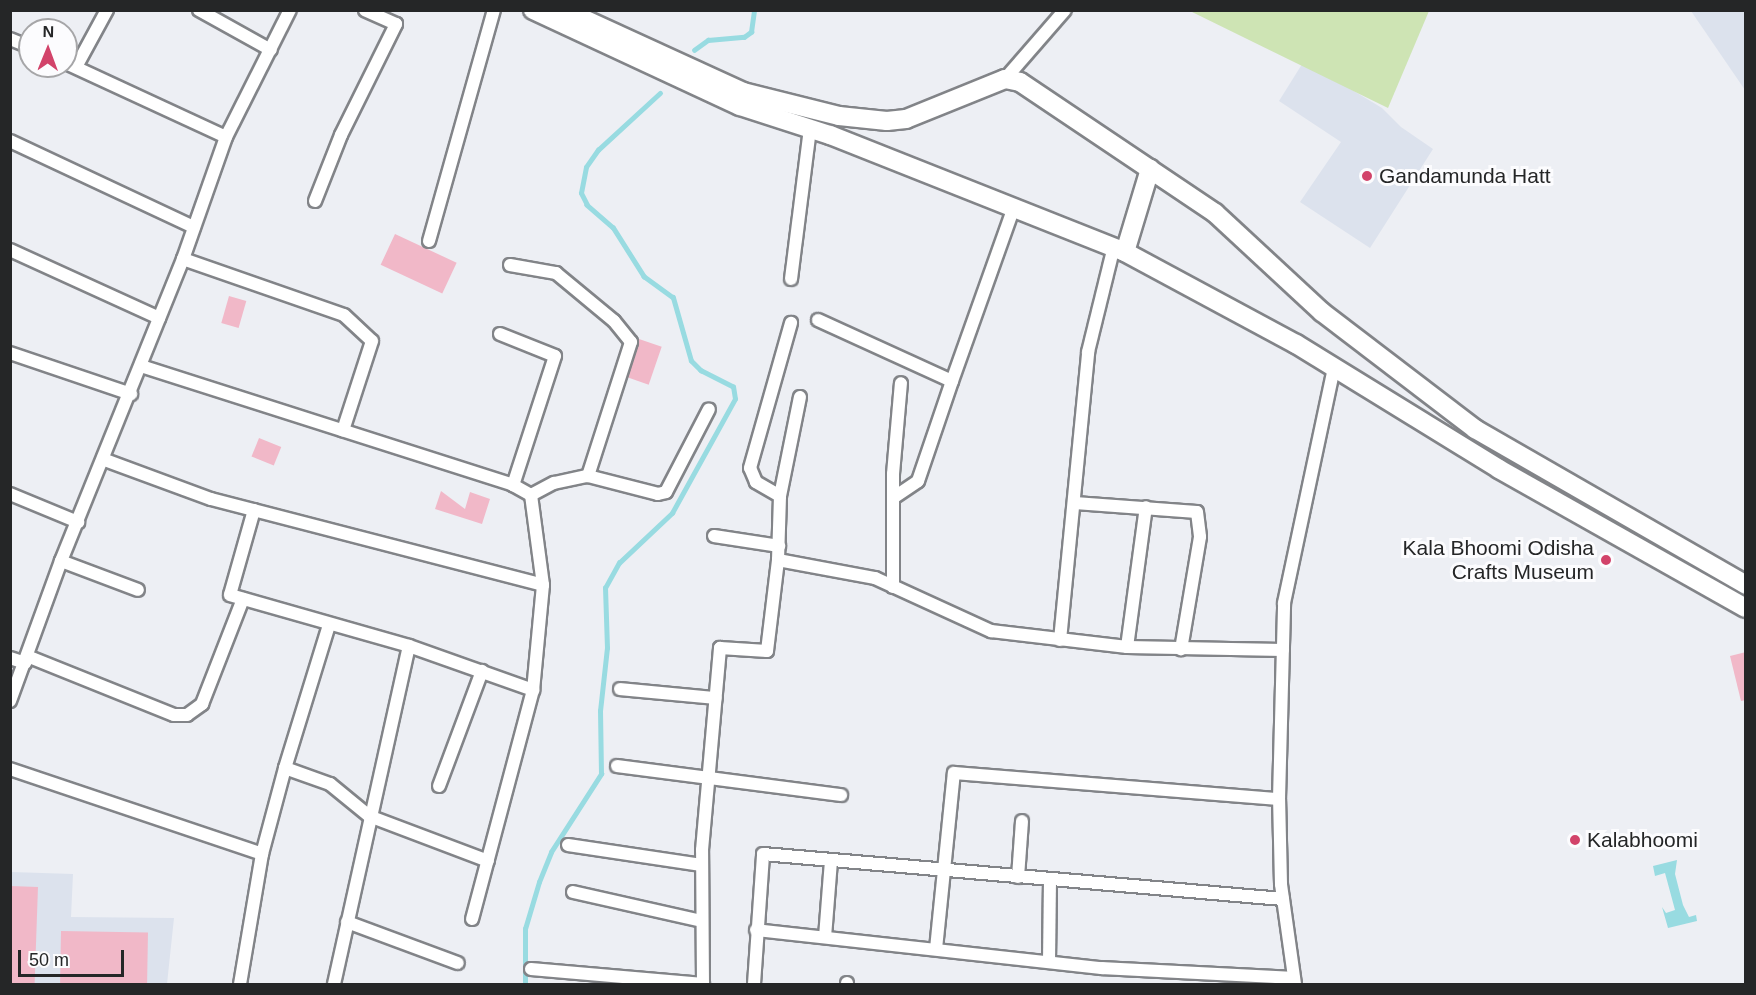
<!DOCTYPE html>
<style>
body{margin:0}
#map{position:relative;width:1756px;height:995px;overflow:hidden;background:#edeff4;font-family:Arial,sans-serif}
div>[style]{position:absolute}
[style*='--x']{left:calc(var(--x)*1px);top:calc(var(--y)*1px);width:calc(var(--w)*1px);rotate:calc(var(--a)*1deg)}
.built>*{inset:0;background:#dce2ed}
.green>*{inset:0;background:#cee4b4}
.water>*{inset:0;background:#98dbe1}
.stream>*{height:4.5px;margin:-2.25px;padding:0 2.25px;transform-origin:2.25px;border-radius:2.25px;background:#98dbe1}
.building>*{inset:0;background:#f1b8c8;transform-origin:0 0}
.roads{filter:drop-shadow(2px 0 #828488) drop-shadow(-2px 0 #828488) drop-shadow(0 2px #828488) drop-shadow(0 -2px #828488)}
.street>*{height:12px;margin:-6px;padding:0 6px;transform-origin:6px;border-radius:6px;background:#fff}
.secondary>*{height:18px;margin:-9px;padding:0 9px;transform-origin:9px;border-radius:9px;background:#fff}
.dots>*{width:16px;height:16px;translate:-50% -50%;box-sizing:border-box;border:3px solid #fcfcfe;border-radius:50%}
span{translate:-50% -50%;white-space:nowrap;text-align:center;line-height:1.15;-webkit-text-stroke:6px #fcfcfe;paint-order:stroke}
.poi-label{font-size:21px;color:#252627}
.left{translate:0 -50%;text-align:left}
.right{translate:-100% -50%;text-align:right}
.frame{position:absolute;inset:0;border:12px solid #252627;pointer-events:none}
.north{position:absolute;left:18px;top:18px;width:60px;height:60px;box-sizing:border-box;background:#fcfcfe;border:2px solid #a6a6a8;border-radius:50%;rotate:1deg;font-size:16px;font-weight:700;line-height:24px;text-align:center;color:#252627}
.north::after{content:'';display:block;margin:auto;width:21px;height:27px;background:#d2436a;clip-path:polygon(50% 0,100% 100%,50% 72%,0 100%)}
.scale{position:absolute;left:18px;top:950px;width:106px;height:27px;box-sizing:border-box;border:3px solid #252627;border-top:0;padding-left:8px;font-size:18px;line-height:21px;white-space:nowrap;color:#252627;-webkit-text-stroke:4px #fcfcfe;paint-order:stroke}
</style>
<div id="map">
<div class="built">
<div style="clip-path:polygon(1691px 11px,1745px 11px,1745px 90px)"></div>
<div style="clip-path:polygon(1304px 61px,1382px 108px,1401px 127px,1433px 149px,1370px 248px,1300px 202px,1341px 142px,1279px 101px)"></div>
<div style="clip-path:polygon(11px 872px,73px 874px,71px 917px,174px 918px,167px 984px,11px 984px)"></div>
</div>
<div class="green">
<div style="clip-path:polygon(1190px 11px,1429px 11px,1388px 108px)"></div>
</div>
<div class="water">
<div style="clip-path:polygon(1677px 860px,1675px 874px,1683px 905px,1689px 917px,1696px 915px,1697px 921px,1668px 928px,1662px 907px,1666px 913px,1675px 910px,1665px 873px,1655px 876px,1653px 866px)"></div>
</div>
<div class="stream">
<div style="--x:694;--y:50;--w:17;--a:-36"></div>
<div style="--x:708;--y:40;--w:36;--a:-5"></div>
<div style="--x:744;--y:37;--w:9;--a:-36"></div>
<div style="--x:751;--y:32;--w:22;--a:-82"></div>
<div style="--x:525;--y:984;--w:55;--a:-90"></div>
<div style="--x:525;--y:929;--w:49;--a:-73.4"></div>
<div style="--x:539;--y:882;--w:32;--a:-68"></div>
<div style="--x:551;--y:852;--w:93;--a:-57.3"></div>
<div style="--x:601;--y:774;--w:63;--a:-90.9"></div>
<div style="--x:600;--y:711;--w:63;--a:-83.7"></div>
<div style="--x:607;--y:648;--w:60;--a:-91.9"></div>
<div style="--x:605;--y:588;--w:29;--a:-61"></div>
<div style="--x:619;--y:563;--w:73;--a:-43.3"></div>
<div style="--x:672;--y:513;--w:130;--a:-61.1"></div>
<div style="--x:735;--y:399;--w:12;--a:-99"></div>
<div style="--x:733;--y:387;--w:36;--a:-153"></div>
<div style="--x:701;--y:371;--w:14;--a:-135"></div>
<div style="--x:691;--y:361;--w:66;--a:-105.9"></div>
<div style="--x:673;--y:298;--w:36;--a:-144"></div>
<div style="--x:644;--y:277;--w:58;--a:-122.3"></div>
<div style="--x:613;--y:228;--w:35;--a:-139"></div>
<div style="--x:587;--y:205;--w:13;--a:-117"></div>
<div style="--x:581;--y:193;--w:26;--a:-79"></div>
<div style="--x:586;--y:167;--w:21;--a:-55"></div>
<div style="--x:598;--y:150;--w:84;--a:-42.6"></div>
</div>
<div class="building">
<div style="left:395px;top:234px;width:68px;height:34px;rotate:25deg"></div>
<div style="left:229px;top:296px;width:18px;height:28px;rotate:16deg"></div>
<div style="left:639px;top:339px;width:24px;height:40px;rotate:19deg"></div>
<div style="left:259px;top:438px;width:24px;height:20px;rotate:22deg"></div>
<div style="clip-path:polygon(441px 491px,465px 509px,470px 492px,490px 499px,482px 524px,435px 509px)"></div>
<div style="clip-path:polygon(1746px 652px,1746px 700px,1741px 701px,1730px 656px)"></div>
<div style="left:10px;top:886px;width:28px;height:98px;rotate:2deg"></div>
<div style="left:61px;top:931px;width:87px;height:53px;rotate:1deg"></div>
</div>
<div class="roads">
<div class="street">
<div style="--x:199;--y:10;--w:82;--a:29.1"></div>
<div style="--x:10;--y:39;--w:22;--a:22"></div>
<div style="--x:66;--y:63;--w:176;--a:24.8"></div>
<div style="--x:76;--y:67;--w:65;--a:-61.5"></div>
<div style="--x:1005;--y:79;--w:91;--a:-49"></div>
<div style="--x:10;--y:141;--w:203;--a:25.1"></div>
<div style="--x:315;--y:201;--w:71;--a:-68.5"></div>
<div style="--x:341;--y:135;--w:124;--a:-63.6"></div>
<div style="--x:396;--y:24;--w:34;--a:-156"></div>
<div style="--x:429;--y:241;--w:240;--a:-74.3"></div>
<div style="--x:10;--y:250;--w:164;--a:24.5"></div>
<div style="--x:183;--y:259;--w:170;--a:19.2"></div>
<div style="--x:344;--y:315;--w:38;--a:43"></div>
<div style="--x:372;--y:341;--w:94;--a:108"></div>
<div style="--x:510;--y:265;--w:47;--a:9.9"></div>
<div style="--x:556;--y:273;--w:75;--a:39.6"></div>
<div style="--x:614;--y:321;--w:27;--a:51"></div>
<div style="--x:631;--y:342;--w:141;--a:107.8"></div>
<div style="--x:791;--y:279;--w:151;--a:-82.8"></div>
<div style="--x:818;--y:320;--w:147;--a:24.5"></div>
<div style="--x:952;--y:381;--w:182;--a:-70.4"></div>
<div style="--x:500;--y:334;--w:59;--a:21.8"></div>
<div style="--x:555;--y:356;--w:136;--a:108"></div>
<div style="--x:10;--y:353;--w:128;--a:18.7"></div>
<div style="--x:141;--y:366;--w:391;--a:17.7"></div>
<div style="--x:513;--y:485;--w:21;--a:29"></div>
<div style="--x:531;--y:495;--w:91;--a:82.4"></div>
<div style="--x:543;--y:585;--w:105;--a:95.4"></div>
<div style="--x:533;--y:690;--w:237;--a:104.9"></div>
<div style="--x:105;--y:460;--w:113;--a:20.2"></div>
<div style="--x:211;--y:499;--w:343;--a:14.5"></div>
<div style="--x:10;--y:494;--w:74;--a:22.4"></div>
<div style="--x:531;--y:495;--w:26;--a:-28"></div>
<div style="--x:554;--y:483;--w:35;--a:-12"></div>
<div style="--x:588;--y:476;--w:72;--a:14.4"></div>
<div style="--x:658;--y:494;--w:8;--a:-14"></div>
<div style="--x:666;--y:492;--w:93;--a:-62.6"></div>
<div style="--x:780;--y:496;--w:28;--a:-150"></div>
<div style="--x:756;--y:482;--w:15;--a:-113"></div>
<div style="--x:750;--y:468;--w:151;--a:-74.2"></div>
<div style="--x:893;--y:498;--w:30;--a:-34"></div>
<div style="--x:918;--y:481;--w:106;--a:-71.2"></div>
<div style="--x:1075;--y:503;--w:122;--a:4.2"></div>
<div style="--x:1197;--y:512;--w:25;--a:83"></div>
<div style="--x:1200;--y:537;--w:114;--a:99.6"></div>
<div style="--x:254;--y:510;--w:88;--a:105.8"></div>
<div style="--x:230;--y:595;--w:186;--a:15.9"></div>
<div style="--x:714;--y:536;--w:66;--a:8.7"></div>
<div style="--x:778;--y:560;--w:64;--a:-88.2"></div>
<div style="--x:780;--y:496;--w:101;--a:-78.6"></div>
<div style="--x:61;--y:561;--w:82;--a:20.6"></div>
<div style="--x:893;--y:587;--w:113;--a:-90"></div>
<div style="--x:893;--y:474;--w:91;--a:-85"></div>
<div style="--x:329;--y:625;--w:150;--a:107.1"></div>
<div style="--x:285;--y:768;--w:48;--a:19.6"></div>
<div style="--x:330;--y:784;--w:50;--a:39.4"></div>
<div style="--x:369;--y:816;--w:127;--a:20.7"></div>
<div style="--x:1060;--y:640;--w:289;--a:-84.4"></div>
<div style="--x:1088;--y:352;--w:109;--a:-76.2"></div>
<div style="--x:1127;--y:647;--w:141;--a:-82.3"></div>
<div style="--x:27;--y:656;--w:158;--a:21.9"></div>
<div style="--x:174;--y:715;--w:13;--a:0"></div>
<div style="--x:187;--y:715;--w:19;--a:-36"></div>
<div style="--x:202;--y:704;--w:113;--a:-68.7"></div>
<div style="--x:10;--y:658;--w:16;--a:18"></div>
<div style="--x:620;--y:689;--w:96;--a:5.4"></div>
<div style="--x:10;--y:701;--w:149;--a:-70"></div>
<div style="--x:61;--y:561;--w:326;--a:-68"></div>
<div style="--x:183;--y:259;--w:129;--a:-70.6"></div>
<div style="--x:226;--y:137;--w:142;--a:-63.3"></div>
<div style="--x:617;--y:766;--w:226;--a:7.4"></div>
<div style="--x:10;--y:769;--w:266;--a:18.6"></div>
<div style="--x:262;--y:854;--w:132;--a:99.6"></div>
<div style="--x:439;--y:786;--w:123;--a:-69.5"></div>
<div style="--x:568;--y:845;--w:135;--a:8.5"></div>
<div style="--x:262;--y:854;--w:89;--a:-75"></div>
<div style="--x:1018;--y:877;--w:56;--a:-85.9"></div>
<div style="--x:573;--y:892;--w:132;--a:12.7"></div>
<div style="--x:347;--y:922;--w:118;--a:20.3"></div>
<div style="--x:756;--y:930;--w:348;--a:6.3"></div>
<div style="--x:1102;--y:968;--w:192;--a:3"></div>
<div style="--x:825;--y:937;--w:77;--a:-85.5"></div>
<div style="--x:936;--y:949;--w:177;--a:-84.2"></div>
<div style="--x:954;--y:773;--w:326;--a:4.6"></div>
<div style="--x:1049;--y:962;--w:82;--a:-89.3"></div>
<div style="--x:531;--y:969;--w:173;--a:5"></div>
<div style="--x:703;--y:984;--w:134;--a:-90.4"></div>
<div style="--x:702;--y:850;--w:203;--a:-84.9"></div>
<div style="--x:720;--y:648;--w:47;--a:3.7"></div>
<div style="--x:767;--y:651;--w:92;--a:-83.1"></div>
<div style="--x:778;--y:560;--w:99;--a:10.5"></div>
<div style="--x:875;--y:578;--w:128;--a:24.6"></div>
<div style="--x:991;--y:631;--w:137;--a:6.7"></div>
<div style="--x:1127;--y:647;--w:156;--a:1.1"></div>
<div style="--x:847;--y:983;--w:1;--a:90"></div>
<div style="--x:334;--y:984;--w:346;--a:-77.5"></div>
<div style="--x:409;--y:646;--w:132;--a:19.5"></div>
<div style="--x:754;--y:984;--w:130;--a:-86"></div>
<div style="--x:763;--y:854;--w:522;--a:4.95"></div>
<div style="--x:1295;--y:984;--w:101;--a:-98"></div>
<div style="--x:1281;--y:884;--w:85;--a:-91.3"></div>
<div style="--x:1279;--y:799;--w:196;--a:-88.5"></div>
<div style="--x:1284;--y:603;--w:240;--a:-78"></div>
</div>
<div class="secondary">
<div style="--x:533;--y:10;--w:228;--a:24.9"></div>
<div style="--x:740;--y:106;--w:95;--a:17.9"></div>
<div style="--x:830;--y:135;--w:317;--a:21.6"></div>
<div style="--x:1125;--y:252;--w:194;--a:28.3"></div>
<div style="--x:1296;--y:344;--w:238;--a:31.6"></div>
<div style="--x:1499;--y:469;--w:283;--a:29.4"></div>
<div style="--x:564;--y:10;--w:197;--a:24.6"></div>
<div style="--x:743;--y:92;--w:99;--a:14"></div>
<div style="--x:839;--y:116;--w:48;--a:5.9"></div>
<div style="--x:887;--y:121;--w:19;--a:-6"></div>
<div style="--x:906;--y:119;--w:107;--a:-22"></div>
<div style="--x:1005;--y:79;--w:15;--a:11"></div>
<div style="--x:1020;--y:82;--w:235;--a:33.9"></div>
<div style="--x:1215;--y:213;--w:146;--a:42.8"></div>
<div style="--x:1322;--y:312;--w:193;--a:37.4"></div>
<div style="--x:1475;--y:429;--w:313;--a:29.9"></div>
<div style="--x:1125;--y:252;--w:87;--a:-73.2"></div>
</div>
</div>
<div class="dots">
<div style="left:1367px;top:176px;background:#d2436a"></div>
<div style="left:1606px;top:560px;background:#d2436a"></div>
<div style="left:1575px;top:840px;background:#d2436a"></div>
</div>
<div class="poi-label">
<span class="left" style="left:1379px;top:176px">Gandamunda Hatt</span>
<span class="right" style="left:1594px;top:560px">Kala Bhoomi Odisha<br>Crafts Museum</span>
<span class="left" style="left:1587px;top:840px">Kalabhoomi</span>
</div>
<div class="frame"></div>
<div class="north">N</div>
<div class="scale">50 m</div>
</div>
